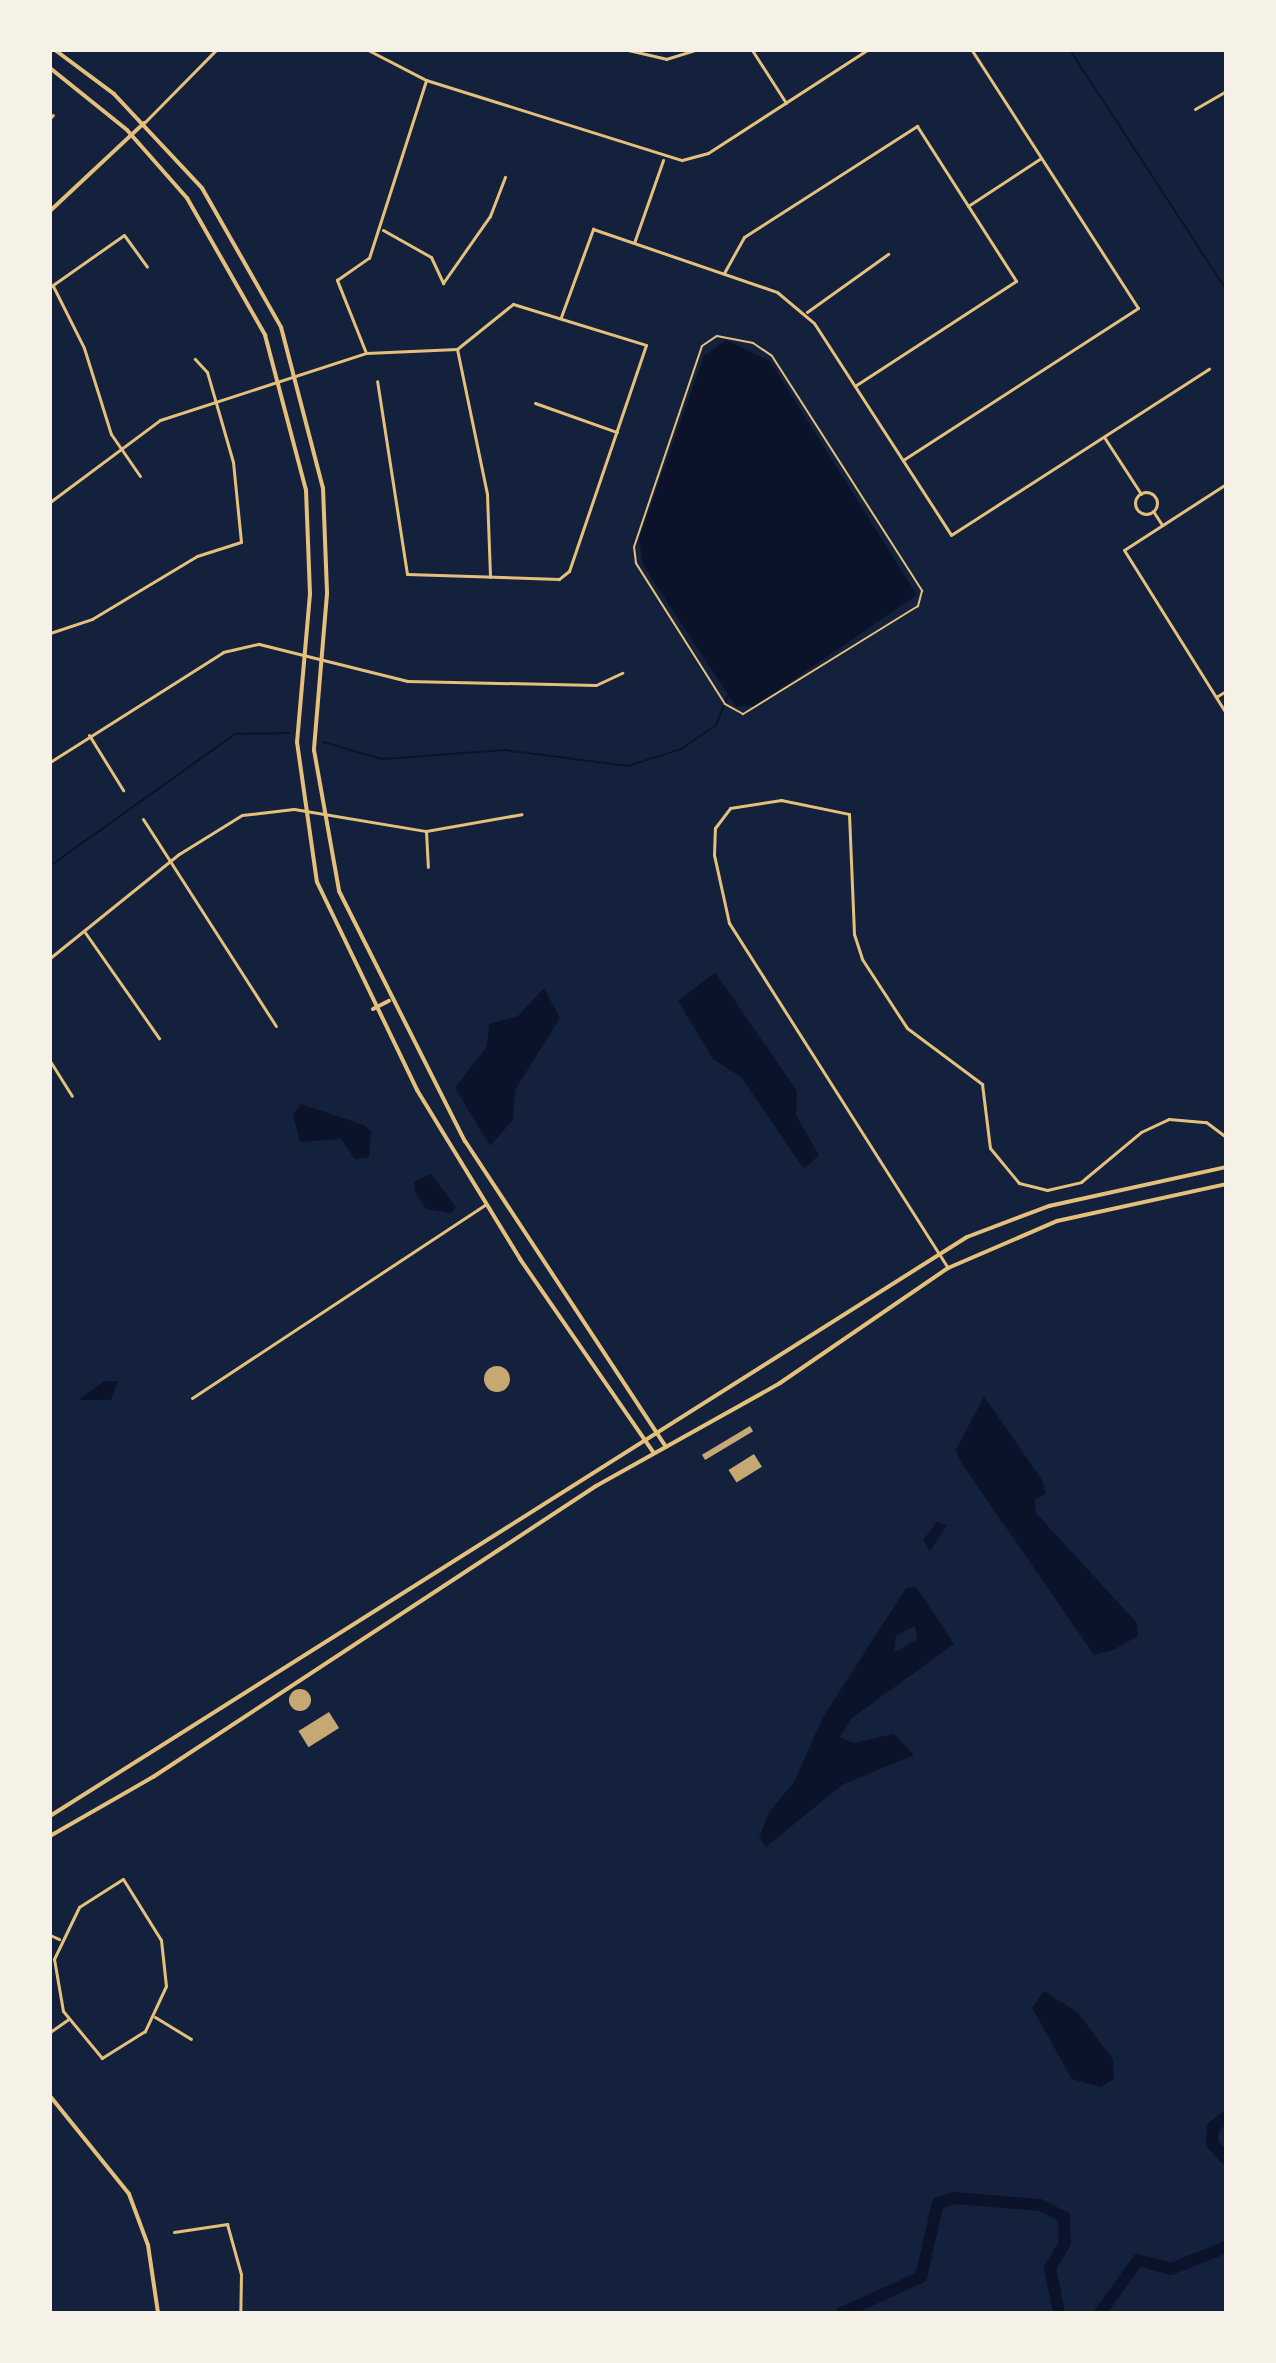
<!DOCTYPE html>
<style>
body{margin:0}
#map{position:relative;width:1276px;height:2363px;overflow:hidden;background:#14213d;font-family:"Roboto Serif",serif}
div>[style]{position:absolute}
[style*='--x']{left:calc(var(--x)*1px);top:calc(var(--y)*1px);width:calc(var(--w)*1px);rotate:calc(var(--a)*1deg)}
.water>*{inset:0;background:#0b132b}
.stream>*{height:2px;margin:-1px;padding:0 1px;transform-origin:1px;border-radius:1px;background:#0b132b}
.river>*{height:12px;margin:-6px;padding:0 6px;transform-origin:6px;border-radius:6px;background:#0b132b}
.building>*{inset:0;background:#c6a872;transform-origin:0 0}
.round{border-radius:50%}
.path>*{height:2px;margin:-1px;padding:0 1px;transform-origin:1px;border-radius:1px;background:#e5c07b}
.minor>*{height:3px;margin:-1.5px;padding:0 1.5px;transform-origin:1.5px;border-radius:1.5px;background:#e5c07b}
.minor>.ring{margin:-1.5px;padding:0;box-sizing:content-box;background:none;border:3px solid #e5c07b;border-radius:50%}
.tertiary>*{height:4px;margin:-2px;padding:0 2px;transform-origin:2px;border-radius:2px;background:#e5c07b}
.secondary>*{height:4px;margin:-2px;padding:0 2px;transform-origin:2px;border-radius:2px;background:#e5c07b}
span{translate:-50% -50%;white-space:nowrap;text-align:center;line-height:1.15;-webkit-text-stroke:6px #f6f1e7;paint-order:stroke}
.frame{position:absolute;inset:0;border:52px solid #f6f1e7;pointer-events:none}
</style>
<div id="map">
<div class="water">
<div style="clip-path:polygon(726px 340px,770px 361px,917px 595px,755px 706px,736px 707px,643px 565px,639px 538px,704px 356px)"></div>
<div style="clip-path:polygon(715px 972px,797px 1091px,796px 1115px,819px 1155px,804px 1169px,741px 1077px,713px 1059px,678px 1001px)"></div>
<div style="clip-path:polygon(544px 988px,560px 1018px,515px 1090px,513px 1120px,490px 1146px,455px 1088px,487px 1046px,489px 1024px,518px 1016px)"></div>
<div style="clip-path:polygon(301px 1104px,364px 1125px,371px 1132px,369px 1157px,355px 1159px,341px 1139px,300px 1142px,293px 1115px)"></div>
<div style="clip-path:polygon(431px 1174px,456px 1207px,451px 1213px,426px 1209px,415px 1192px,414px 1182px)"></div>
<div style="clip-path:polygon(105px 1381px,118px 1381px,111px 1400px,78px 1400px)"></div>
<div style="clip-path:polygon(984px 1396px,1042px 1480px,1046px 1494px,1035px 1499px,1036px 1513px,1137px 1623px,1138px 1636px,1113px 1650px,1094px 1655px,960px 1461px,956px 1450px)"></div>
<div style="clip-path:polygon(937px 1522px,947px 1525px,930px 1551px,923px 1540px)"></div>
<div style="clip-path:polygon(evenodd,916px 1587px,954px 1644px,852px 1718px,840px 1737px,853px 1743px,894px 1734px,914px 1755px,842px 1785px,766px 1847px,759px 1838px,769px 1812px,794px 1782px,823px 1717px,906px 1588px,916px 1587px,915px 1626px,917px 1639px,894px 1653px,896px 1636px,915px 1626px)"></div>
<div style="clip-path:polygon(1044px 1991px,1077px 2012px,1113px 2059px,1114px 2079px,1101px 2087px,1072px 2079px,1032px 2008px)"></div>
</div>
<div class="stream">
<div style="--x:1070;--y:50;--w:285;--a:56.9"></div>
<div style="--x:323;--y:742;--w:61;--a:16.1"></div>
<div style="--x:382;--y:759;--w:123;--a:-4.2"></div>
<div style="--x:505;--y:750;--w:124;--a:7.4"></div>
<div style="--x:628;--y:766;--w:56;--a:-17.8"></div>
<div style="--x:681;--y:749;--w:42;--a:-34.4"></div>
<div style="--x:716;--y:725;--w:32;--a:-68"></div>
<div style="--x:50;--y:866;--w:227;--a:-35.5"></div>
<div style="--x:235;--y:734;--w:54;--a:-1.1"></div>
</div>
<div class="river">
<div style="--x:1226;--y:2117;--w:16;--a:142"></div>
<div style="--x:1213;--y:2127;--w:16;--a:94"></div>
<div style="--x:1212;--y:2143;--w:21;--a:49"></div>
<div style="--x:842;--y:2313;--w:87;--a:-24.5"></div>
<div style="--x:921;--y:2277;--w:76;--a:-77.1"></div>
<div style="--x:938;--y:2203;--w:17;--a:-17"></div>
<div style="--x:954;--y:2198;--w:86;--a:4.7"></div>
<div style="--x:1040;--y:2205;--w:27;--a:27"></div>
<div style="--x:1064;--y:2217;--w:26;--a:88"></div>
<div style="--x:1065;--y:2243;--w:29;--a:121"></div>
<div style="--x:1050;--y:2268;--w:46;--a:78.7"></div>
<div style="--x:1100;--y:2313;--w:65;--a:-54.4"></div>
<div style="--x:1138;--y:2260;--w:34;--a:15"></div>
<div style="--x:1171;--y:2269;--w:59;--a:-21.8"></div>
</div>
<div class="building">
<div class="round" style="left:484px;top:1366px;width:26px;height:26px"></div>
<div style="left:750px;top:1426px;width:6px;height:56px;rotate:59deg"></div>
<div style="left:754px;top:1454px;width:15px;height:30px;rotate:58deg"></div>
<div class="round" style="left:289px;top:1689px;width:22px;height:22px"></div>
<div style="left:329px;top:1712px;width:19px;height:36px;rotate:58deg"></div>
</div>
<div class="path">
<div style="--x:717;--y:336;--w:37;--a:11"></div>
<div style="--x:753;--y:343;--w:23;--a:34"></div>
<div style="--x:772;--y:356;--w:279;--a:57.4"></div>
<div style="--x:922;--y:591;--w:16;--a:105"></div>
<div style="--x:918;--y:606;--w:206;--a:148.3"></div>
<div style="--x:743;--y:714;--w:21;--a:-151"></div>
<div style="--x:725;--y:704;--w:167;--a:-122.3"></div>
<div style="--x:636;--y:563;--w:16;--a:-97"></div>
<div style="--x:634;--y:547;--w:212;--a:-71.3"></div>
<div style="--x:702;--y:346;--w:18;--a:-34"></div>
</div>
<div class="minor">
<div style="--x:368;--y:50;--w:65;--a:27.3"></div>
<div style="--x:426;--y:80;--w:268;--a:17.4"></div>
<div style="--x:682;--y:160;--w:27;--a:-15"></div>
<div style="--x:708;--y:153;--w:189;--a:-32.9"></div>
<div style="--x:628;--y:50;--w:39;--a:13"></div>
<div style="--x:666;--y:59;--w:31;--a:-17"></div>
<div style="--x:752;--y:50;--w:63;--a:57.3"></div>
<div style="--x:1195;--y:109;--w:36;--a:-30"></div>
<div style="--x:50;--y:118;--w:4;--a:-45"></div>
<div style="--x:144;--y:123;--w:103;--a:-45.4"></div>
<div style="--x:968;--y:206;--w:87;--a:-33.3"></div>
<div style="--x:383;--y:230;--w:55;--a:29.4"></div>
<div style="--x:431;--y:257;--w:29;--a:65"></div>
<div style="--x:634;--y:243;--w:88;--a:-70.7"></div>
<div style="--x:724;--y:273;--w:41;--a:-60.9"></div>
<div style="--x:744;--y:237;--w:206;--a:-32.7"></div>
<div style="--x:917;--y:126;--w:184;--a:57.4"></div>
<div style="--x:1016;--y:281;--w:192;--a:146.9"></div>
<div style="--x:443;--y:283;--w:82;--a:-55"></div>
<div style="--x:490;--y:216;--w:42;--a:-69"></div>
<div style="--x:53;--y:286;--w:69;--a:63.4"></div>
<div style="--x:84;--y:348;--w:90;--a:72.6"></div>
<div style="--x:111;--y:434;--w:51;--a:55.4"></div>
<div style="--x:50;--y:287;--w:90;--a:-35.1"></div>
<div style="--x:124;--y:235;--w:39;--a:54"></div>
<div style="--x:807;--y:312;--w:100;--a:-35.6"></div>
<div style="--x:561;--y:317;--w:94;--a:-70"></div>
<div style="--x:593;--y:229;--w:194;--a:18.9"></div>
<div style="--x:777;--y:292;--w:48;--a:40"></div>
<div style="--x:814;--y:323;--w:252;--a:57.1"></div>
<div style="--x:951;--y:535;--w:307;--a:-32.8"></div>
<div style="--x:457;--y:349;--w:148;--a:78.3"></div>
<div style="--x:487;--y:494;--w:83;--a:87.9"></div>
<div style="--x:366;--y:353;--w:79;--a:-111.7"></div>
<div style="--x:337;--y:280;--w:39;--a:-35"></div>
<div style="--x:369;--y:258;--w:187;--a:-72.2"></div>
<div style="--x:535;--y:403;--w:87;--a:19.5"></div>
<div style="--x:1104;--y:437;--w:68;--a:57"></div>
<div style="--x:903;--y:460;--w:280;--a:-32.9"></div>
<div style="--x:1138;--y:308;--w:307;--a:-122.8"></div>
<div style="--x:1226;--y:484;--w:121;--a:147.1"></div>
<div style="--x:1124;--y:550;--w:192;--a:58"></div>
<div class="ring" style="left:1135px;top:492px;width:19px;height:19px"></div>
<div style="--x:50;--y:502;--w:137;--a:-36.7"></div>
<div style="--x:160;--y:420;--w:217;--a:-18"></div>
<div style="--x:366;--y:353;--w:91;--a:-2.5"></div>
<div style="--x:457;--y:349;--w:72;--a:-38.8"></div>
<div style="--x:513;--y:304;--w:139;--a:17.1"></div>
<div style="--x:646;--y:345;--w:239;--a:108.8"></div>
<div style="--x:569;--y:571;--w:13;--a:141"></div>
<div style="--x:559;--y:579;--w:152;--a:-178.1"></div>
<div style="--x:407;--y:574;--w:195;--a:-98.8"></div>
<div style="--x:1153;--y:511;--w:17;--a:57"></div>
<div style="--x:50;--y:633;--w:44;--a:-18.4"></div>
<div style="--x:92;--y:619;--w:122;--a:-31"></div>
<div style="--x:197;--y:556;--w:46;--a:-17.7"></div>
<div style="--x:241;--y:542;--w:80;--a:-95.7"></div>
<div style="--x:233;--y:462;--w:94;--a:-106.1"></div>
<div style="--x:207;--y:372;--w:18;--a:-133"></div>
<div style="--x:1216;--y:697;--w:12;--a:-31"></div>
<div style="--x:89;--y:735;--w:65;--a:58.3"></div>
<div style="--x:50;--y:762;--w:205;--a:-32.4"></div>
<div style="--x:223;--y:652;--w:37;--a:-13"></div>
<div style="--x:259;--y:644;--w:153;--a:14"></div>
<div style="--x:407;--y:681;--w:189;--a:1.2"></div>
<div style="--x:596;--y:685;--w:29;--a:-25"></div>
<div style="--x:143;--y:819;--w:246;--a:57.3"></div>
<div style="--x:426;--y:831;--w:36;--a:87"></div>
<div style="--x:84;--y:931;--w:131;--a:55"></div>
<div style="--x:50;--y:958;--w:166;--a:-38.9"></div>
<div style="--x:179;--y:854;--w:74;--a:-31.8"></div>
<div style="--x:242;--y:815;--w:52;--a:-6.6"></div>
<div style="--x:294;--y:809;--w:134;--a:9.5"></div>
<div style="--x:426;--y:831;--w:97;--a:-10"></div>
<div style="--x:50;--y:1061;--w:41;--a:57.8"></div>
<div style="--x:948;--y:1268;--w:409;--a:-122.4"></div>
<div style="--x:729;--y:923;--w:70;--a:-102.4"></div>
<div style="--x:714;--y:855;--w:27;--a:-88"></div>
<div style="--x:715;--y:828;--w:25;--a:-53"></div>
<div style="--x:730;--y:808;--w:52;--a:-8.9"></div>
<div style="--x:781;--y:800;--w:69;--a:11.6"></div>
<div style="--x:849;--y:814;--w:120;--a:87.6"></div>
<div style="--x:854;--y:934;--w:26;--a:72"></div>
<div style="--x:862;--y:959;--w:82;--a:56.9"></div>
<div style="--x:907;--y:1028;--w:94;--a:36.7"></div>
<div style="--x:982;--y:1084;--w:64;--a:82.9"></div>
<div style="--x:990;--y:1148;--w:45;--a:50.4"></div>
<div style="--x:1019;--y:1183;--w:29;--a:14"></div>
<div style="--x:1047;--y:1190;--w:35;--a:-13"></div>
<div style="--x:1081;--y:1182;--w:78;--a:-39.8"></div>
<div style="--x:1141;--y:1132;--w:31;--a:-25"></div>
<div style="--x:1169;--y:1119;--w:37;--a:5"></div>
<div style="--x:1206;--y:1122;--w:25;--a:37"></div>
<div style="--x:192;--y:1398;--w:351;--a:-33.4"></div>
<div style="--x:123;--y:1879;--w:72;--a:58.1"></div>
<div style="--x:161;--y:1940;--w:46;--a:83.8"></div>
<div style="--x:166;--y:1986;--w:50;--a:115"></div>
<div style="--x:145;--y:2031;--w:51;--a:147.9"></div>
<div style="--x:102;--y:2058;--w:61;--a:-129.7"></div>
<div style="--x:63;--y:2011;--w:53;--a:-99.8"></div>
<div style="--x:54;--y:1959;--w:58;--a:-64.3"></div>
<div style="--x:79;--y:1907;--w:52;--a:-32.5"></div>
<div style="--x:50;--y:1935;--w:10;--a:24"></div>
<div style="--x:155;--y:2017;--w:42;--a:31.4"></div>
<div style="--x:50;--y:2032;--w:21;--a:-35"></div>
<div style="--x:174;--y:2232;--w:54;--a:-8.6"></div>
<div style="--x:227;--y:2224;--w:52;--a:74.4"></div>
<div style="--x:241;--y:2274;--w:39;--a:91"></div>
</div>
<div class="tertiary">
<div style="--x:50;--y:211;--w:129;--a:-43.1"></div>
<div style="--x:50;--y:2096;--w:126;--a:51.1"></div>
<div style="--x:129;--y:2194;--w:54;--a:69.6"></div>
<div style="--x:148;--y:2245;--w:69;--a:81.6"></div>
</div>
<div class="secondary">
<div style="--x:55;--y:50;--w:74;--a:36.7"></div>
<div style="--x:114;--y:94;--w:129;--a:46.9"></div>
<div style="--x:202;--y:188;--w:160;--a:60.4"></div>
<div style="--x:281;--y:327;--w:166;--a:75.4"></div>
<div style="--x:323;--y:488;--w:106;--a:87.8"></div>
<div style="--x:327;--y:594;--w:157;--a:94.8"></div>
<div style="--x:314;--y:750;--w:143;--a:79.9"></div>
<div style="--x:339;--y:891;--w:280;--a:63.3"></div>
<div style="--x:465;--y:1141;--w:366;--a:56.7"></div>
<div style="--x:50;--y:68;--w:99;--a:38.8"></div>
<div style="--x:127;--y:130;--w:91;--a:48.6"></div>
<div style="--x:187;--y:198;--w:158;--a:60.3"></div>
<div style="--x:265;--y:335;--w:160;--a:75.2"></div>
<div style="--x:306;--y:490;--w:104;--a:87.8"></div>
<div style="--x:310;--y:594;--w:149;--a:95"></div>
<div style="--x:297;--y:742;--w:141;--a:81.9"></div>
<div style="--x:317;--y:882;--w:231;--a:64.3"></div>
<div style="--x:417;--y:1090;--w:198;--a:58.6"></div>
<div style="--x:520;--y:1259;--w:234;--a:55.4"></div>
<div style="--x:373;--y:1009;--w:18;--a:-27"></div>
<div style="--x:50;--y:1816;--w:1084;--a:-32.27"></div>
<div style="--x:967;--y:1237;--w:88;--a:-20.7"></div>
<div style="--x:1049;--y:1206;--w:181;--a:-12.4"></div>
<div style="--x:50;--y:1836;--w:119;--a:-29.8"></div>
<div style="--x:153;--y:1777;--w:530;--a:-33.3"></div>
<div style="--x:596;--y:1486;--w:211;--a:-29.2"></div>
<div style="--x:780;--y:1383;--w:204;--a:-34.4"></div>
<div style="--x:948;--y:1268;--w:119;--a:-23.3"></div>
<div style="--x:1057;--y:1221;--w:173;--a:-12.3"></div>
</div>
<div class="frame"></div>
</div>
